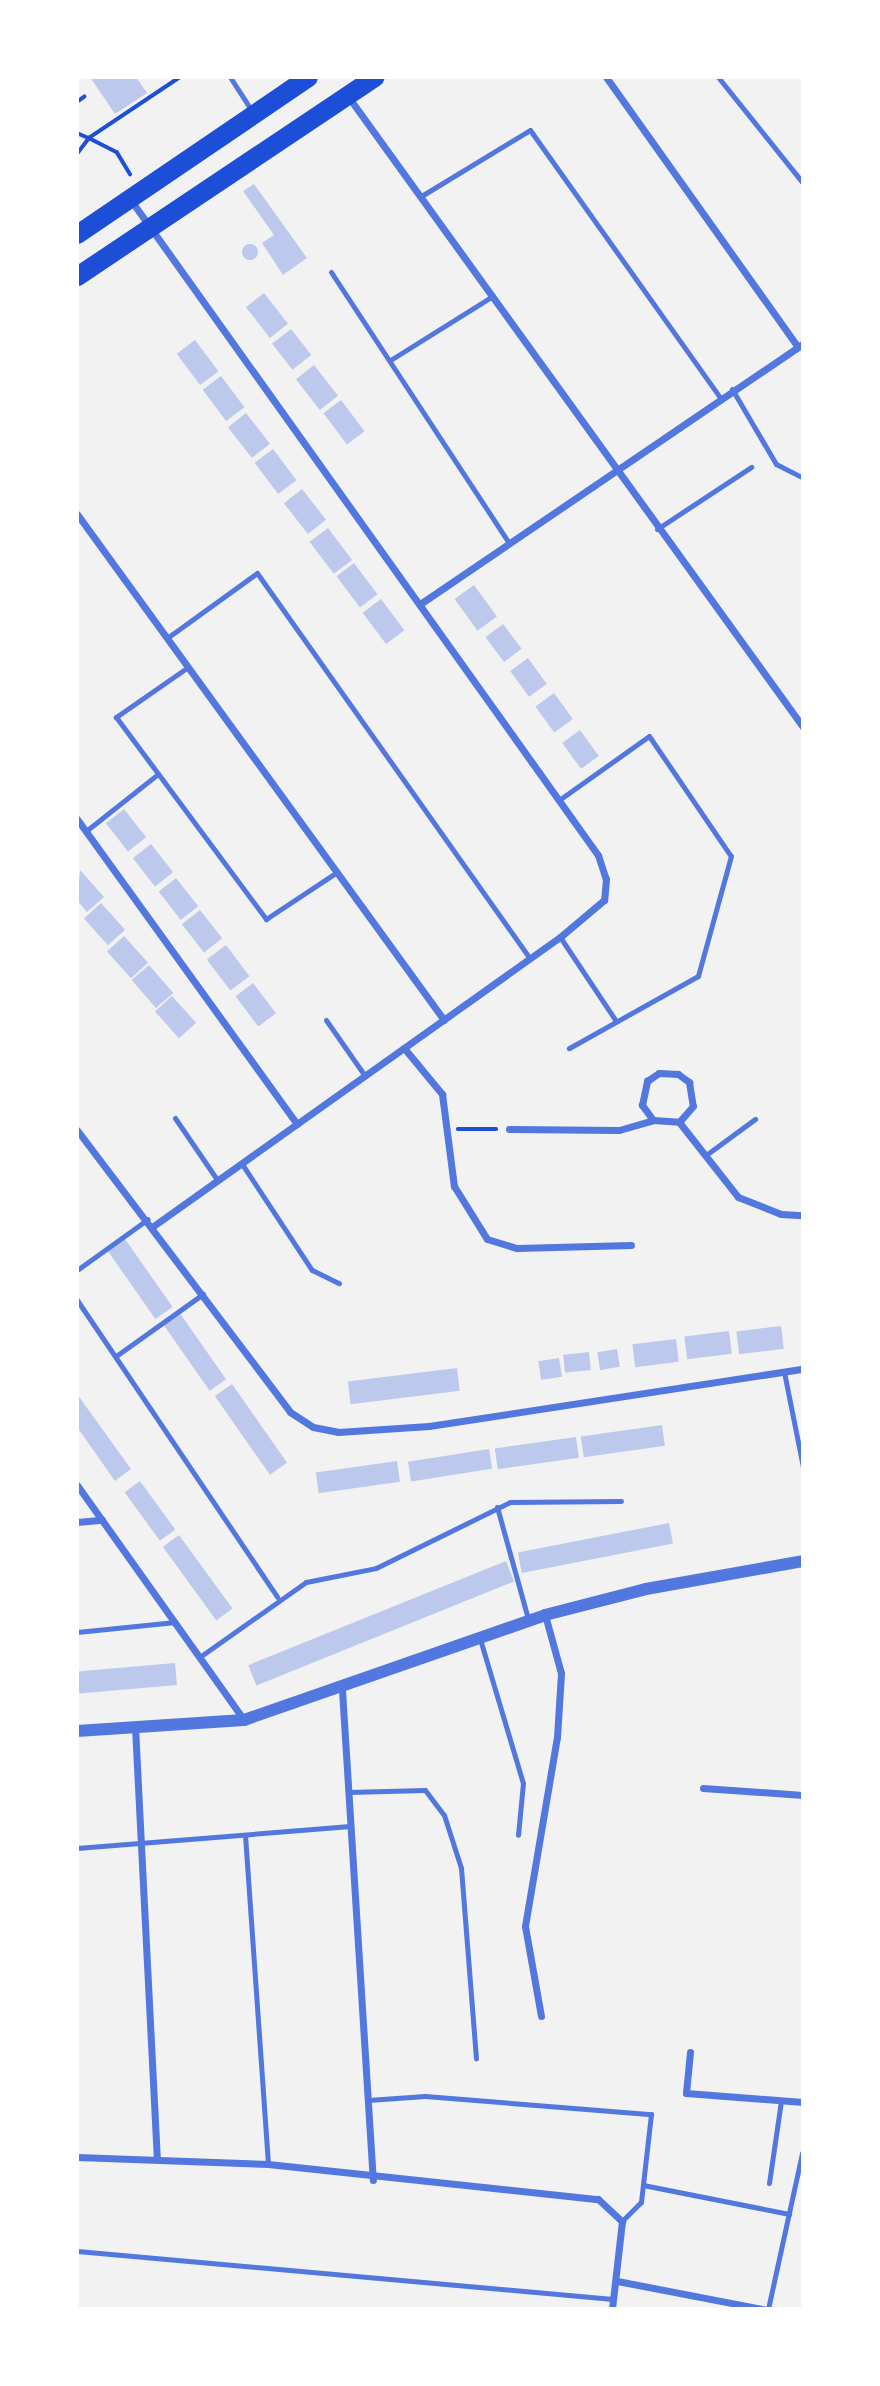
<!DOCTYPE html>
<style>
body{margin:0}
#map{position:relative;width:880px;height:2386px;overflow:hidden;background:#f2f2f2;font-family:"Playfair Display",serif}
div>[style]{position:absolute}
[style*='--x']{left:calc(var(--x)*1px);top:calc(var(--y)*1px);width:calc(var(--w)*1px);rotate:calc(var(--a)*1deg)}
.building>*{inset:0;background:#bdc9ec;transform-origin:0 0}
.round{border-radius:50%}
.path>*{height:3.5px;margin:-1.75px;padding:0 1.75px;transform-origin:1.75px;border-radius:1.75px;background:#1d4ed8}
.service>*{height:5px;margin:-2.5px;padding:0 2.5px;transform-origin:2.5px;border-radius:2.5px;background:#5277de}
.minor>*{height:7px;margin:-3.5px;padding:0 3.5px;transform-origin:3.5px;border-radius:3.5px;background:#5277de}
.tertiary>*{height:12px;margin:-6px;padding:0 6px;transform-origin:6px;border-radius:6px;background:#5277de}
.trunk>*{height:19px;margin:-9.5px;padding:0 9.5px;transform-origin:9.5px;border-radius:9.5px;background:#1d4ed8}
span{translate:-50% -50%;white-space:nowrap;text-align:center;line-height:1.15;-webkit-text-stroke:5px #fff;paint-order:stroke}
.frame{position:absolute;inset:0;border:79px solid #fff;pointer-events:none}
</style>
<div id="map">
<div class="building">
<div style="clip-path:polygon(90px 77px,136px 77px,147px 93px,115px 114px)"></div>
<div style="clip-path:polygon(254px 184px,307px 258px,283px 275px,262px 243px,274px 235px,243px 191px)"></div>
<div class="round" style="left:242px;top:244px;width:16px;height:16px"></div>
<div style="left:264px;top:293px;width:39px;height:23px;rotate:52deg"></div>
<div style="left:291px;top:329px;width:33px;height:24px;rotate:52deg"></div>
<div style="left:195px;top:340px;width:39px;height:23px;rotate:53deg"></div>
<div style="left:314px;top:365px;width:39px;height:23px;rotate:52deg"></div>
<div style="left:221px;top:376px;width:39px;height:23px;rotate:53deg"></div>
<div style="left:341px;top:400px;width:39px;height:22px;rotate:53deg"></div>
<div style="left:246px;top:413px;width:39px;height:23px;rotate:52deg"></div>
<div style="left:273px;top:449px;width:39px;height:23px;rotate:53deg"></div>
<div style="left:302px;top:489px;width:39px;height:23px;rotate:52deg"></div>
<div style="left:328px;top:528px;width:40px;height:23px;rotate:53deg"></div>
<div style="left:354px;top:563px;width:39px;height:22px;rotate:53deg"></div>
<div style="left:474px;top:585px;width:39px;height:24px;rotate:54deg"></div>
<div style="left:381px;top:599px;width:39px;height:23px;rotate:53deg"></div>
<div style="left:503px;top:624px;width:31px;height:22px;rotate:53deg"></div>
<div style="left:528px;top:658px;width:32px;height:22px;rotate:54deg"></div>
<div style="left:554px;top:693px;width:32px;height:23px;rotate:54deg"></div>
<div style="left:580px;top:730px;width:32px;height:22px;rotate:54deg"></div>
<div style="left:124px;top:809px;width:36px;height:23px;rotate:52deg"></div>
<div style="left:151px;top:844px;width:36px;height:23px;rotate:52deg"></div>
<div style="clip-path:polygon(80px 870px,104px 897px,87px 912px,77px 900px)"></div>
<div style="left:176px;top:878px;width:36px;height:22px;rotate:52deg"></div>
<div style="left:101px;top:903px;width:36px;height:23px;rotate:48deg"></div>
<div style="left:200px;top:910px;width:36px;height:23px;rotate:52deg"></div>
<div style="left:124px;top:936px;width:36px;height:23px;rotate:48deg"></div>
<div style="left:226px;top:945px;width:39px;height:24px;rotate:53deg"></div>
<div style="left:149px;top:965px;width:37px;height:23px;rotate:49deg"></div>
<div style="left:253px;top:983px;width:38px;height:22px;rotate:53deg"></div>
<div style="left:172px;top:996px;width:36px;height:23px;rotate:48deg"></div>
<div style="left:125px;top:1239px;width:83px;height:21px;rotate:55deg"></div>
<div style="left:179px;top:1312px;width:82px;height:20px;rotate:55deg"></div>
<div style="left:781px;top:1326px;width:23px;height:45px;rotate:83deg"></div>
<div style="left:729px;top:1331px;width:23px;height:45px;rotate:83deg"></div>
<div style="left:676px;top:1339px;width:23px;height:44px;rotate:83deg"></div>
<div style="left:617px;top:1349px;width:18px;height:20px;rotate:81deg"></div>
<div style="left:589px;top:1352px;width:18px;height:26px;rotate:84deg"></div>
<div style="left:559px;top:1358px;width:19px;height:21px;rotate:81deg"></div>
<div style="left:457px;top:1368px;width:23px;height:110px;rotate:83deg"></div>
<div style="left:232px;top:1384px;width:96px;height:21px;rotate:55deg"></div>
<div style="clip-path:polygon(77px 1394px,131px 1469px,115px 1481px,77px 1427px)"></div>
<div style="left:662px;top:1425px;width:21px;height:82px;rotate:82deg"></div>
<div style="left:576px;top:1437px;width:21px;height:82px;rotate:82deg"></div>
<div style="left:489px;top:1449px;width:20px;height:82px;rotate:81deg"></div>
<div style="left:397px;top:1461px;width:21px;height:82px;rotate:82deg"></div>
<div style="left:140px;top:1481px;width:60px;height:19px;rotate:54deg"></div>
<div style="left:669px;top:1523px;width:21px;height:154px;rotate:79deg"></div>
<div style="left:179px;top:1535px;width:91px;height:20px;rotate:54deg"></div>
<div style="left:506px;top:1561px;width:22px;height:278px;rotate:68deg"></div>
<div style="left:175px;top:1663px;width:22px;height:98px;rotate:85deg"></div>
</div>
<div class="path">
<div style="--x:77;--y:102;--w:9;--a:-36"></div>
<div style="--x:77;--y:133;--w:13;--a:23"></div>
<div style="--x:89;--y:138;--w:110;--a:-33.8"></div>
<div style="--x:77;--y:154;--w:20;--a:-53"></div>
<div style="--x:89;--y:138;--w:31;--a:27"></div>
<div style="--x:117;--y:152;--w:26;--a:59"></div>
<div style="--x:458;--y:1129;--w:38;--a:0"></div>
</div>
<div class="service">
<div style="--x:230;--y:77;--w:40;--a:57.1"></div>
<div style="--x:718;--y:77;--w:136;--a:51.3"></div>
<div style="--x:423;--y:195;--w:125;--a:-31.3"></div>
<div style="--x:530;--y:130;--w:328;--a:54.6"></div>
<div style="--x:331;--y:272;--w:324;--a:56.7"></div>
<div style="--x:392;--y:359;--w:119;--a:-32"></div>
<div style="--x:732;--y:389;--w:87;--a:59.6"></div>
<div style="--x:776;--y:464;--w:30;--a:27"></div>
<div style="--x:657;--y:529;--w:113;--a:-33.4"></div>
<div style="--x:167;--y:638;--w:111;--a:-35.8"></div>
<div style="--x:257;--y:573;--w:472;--a:54.7"></div>
<div style="--x:188;--y:667;--w:88;--a:145.2"></div>
<div style="--x:116;--y:717;--w:252;--a:53.4"></div>
<div style="--x:266;--y:919;--w:85;--a:-33.5"></div>
<div style="--x:559;--y:800;--w:110;--a:-35.4"></div>
<div style="--x:649;--y:736;--w:145;--a:55.7"></div>
<div style="--x:731;--y:856;--w:124;--a:105.4"></div>
<div style="--x:698;--y:976;--w:148;--a:150.8"></div>
<div style="--x:86;--y:831;--w:92;--a:-38.4"></div>
<div style="--x:560;--y:937;--w:101;--a:56.3"></div>
<div style="--x:326;--y:1020;--w:68;--a:55.1"></div>
<div style="--x:175;--y:1118;--w:76;--a:55.7"></div>
<div style="--x:706;--y:1155;--w:61;--a:-36.3"></div>
<div style="--x:242;--y:1164;--w:127;--a:56.6"></div>
<div style="--x:312;--y:1270;--w:30;--a:26"></div>
<div style="--x:77;--y:1270;--w:87;--a:-35.7"></div>
<div style="--x:77;--y:1300;--w:358;--a:56"></div>
<div style="--x:116;--y:1356;--w:107;--a:-35.5"></div>
<div style="--x:784;--y:1372;--w:97;--a:78.7"></div>
<div style="--x:497;--y:1507;--w:116;--a:74.5"></div>
<div style="--x:77;--y:1632;--w:99;--a:-5.8"></div>
<div style="--x:480;--y:1639;--w:150;--a:73.4"></div>
<div style="--x:523;--y:1783;--w:52;--a:95.5"></div>
<div style="--x:201;--y:1656;--w:128;--a:-35.2"></div>
<div style="--x:306;--y:1582;--w:71;--a:-11.3"></div>
<div style="--x:376;--y:1568;--w:149;--a:-26.2"></div>
<div style="--x:510;--y:1502;--w:111;--a:-0.5"></div>
<div style="--x:348;--y:1792;--w:77;--a:-1.5"></div>
<div style="--x:425;--y:1790;--w:31;--a:53"></div>
<div style="--x:444;--y:1815;--w:56;--a:72.2"></div>
<div style="--x:461;--y:1868;--w:191;--a:85.5"></div>
<div style="--x:245;--y:1835;--w:330;--a:86"></div>
<div style="--x:77;--y:1848;--w:274;--a:-4.6"></div>
<div style="--x:368;--y:2100;--w:57;--a:-4"></div>
<div style="--x:425;--y:2096;--w:227;--a:4.6"></div>
<div style="--x:651;--y:2114;--w:89;--a:96.5"></div>
<div style="--x:641;--y:2202;--w:27;--a:135"></div>
<div style="--x:769;--y:2183;--w:83;--a:-81.7"></div>
<div style="--x:643;--y:2185;--w:149;--a:11.2"></div>
<div style="--x:77;--y:2251;--w:538;--a:5.12"></div>
<div style="--x:768;--y:2309;--w:160;--a:-77.7"></div>
</div>
<div class="minor">
<div style="--x:606;--y:77;--w:331;--a:54.6"></div>
<div style="--x:347;--y:95;--w:779;--a:54.19"></div>
<div style="--x:130;--y:199;--w:806;--a:54.5"></div>
<div style="--x:598;--y:855;--w:25;--a:72"></div>
<div style="--x:606;--y:879;--w:21;--a:95"></div>
<div style="--x:604;--y:900;--w:57;--a:139.9"></div>
<div style="--x:560;--y:937;--w:498;--a:144.6"></div>
<div style="--x:77;--y:514;--w:625;--a:54.05"></div>
<div style="--x:420;--y:604;--w:463;--a:-34.2"></div>
<div style="--x:77;--y:819;--w:376;--a:54.2"></div>
<div style="--x:404;--y:1048;--w:60;--a:50.4"></div>
<div style="--x:442;--y:1094;--w:93;--a:82.6"></div>
<div style="--x:454;--y:1186;--w:62;--a:58.1"></div>
<div style="--x:487;--y:1239;--w:31;--a:17"></div>
<div style="--x:517;--y:1248;--w:114;--a:-1.5"></div>
<div style="--x:653;--y:1120;--w:19;--a:-126"></div>
<div style="--x:642;--y:1105;--w:25;--a:-78"></div>
<div style="--x:647;--y:1081;--w:14;--a:-34"></div>
<div style="--x:659;--y:1073;--w:19;--a:3"></div>
<div style="--x:678;--y:1074;--w:14;--a:36"></div>
<div style="--x:689;--y:1082;--w:24;--a:81"></div>
<div style="--x:693;--y:1106;--w:21;--a:131"></div>
<div style="--x:509;--y:1129;--w:110;--a:0.5"></div>
<div style="--x:619;--y:1130;--w:35;--a:-16"></div>
<div style="--x:653;--y:1120;--w:26;--a:4"></div>
<div style="--x:679;--y:1122;--w:95;--a:51.8"></div>
<div style="--x:738;--y:1197;--w:46;--a:21.6"></div>
<div style="--x:781;--y:1214;--w:22;--a:3"></div>
<div style="--x:77;--y:1130;--w:353;--a:52.9"></div>
<div style="--x:290;--y:1412;--w:27;--a:33"></div>
<div style="--x:313;--y:1427;--w:25;--a:11"></div>
<div style="--x:338;--y:1432;--w:91;--a:-3.8"></div>
<div style="--x:429;--y:1426;--w:378;--a:-8.7"></div>
<div style="--x:77;--y:1485;--w:288;--a:54.6"></div>
<div style="--x:77;--y:1522;--w:25;--a:-5"></div>
<div style="--x:342;--y:1690;--w:491;--a:86.4"></div>
<div style="--x:135;--y:1727;--w:432;--a:87.1"></div>
<div style="--x:703;--y:1788;--w:100;--a:4"></div>
<div style="--x:541;--y:2016;--w:91;--a:-100.1"></div>
<div style="--x:525;--y:1926;--w:192;--a:-80.4"></div>
<div style="--x:557;--y:1737;--w:64;--a:-86.4"></div>
<div style="--x:561;--y:1673;--w:60;--a:-105.4"></div>
<div style="--x:690;--y:2052;--w:41;--a:95.6"></div>
<div style="--x:686;--y:2093;--w:117;--a:4.4"></div>
<div style="--x:77;--y:2157;--w:191;--a:2.1"></div>
<div style="--x:268;--y:2164;--w:332;--a:6.1"></div>
<div style="--x:598;--y:2199;--w:33;--a:43"></div>
<div style="--x:622;--y:2221;--w:89;--a:96.5"></div>
<div style="--x:617;--y:2281;--w:149;--a:10.9"></div>
</div>
<div class="tertiary">
<div style="--x:77;--y:1731;--w:167;--a:-3.8"></div>
<div style="--x:244;--y:1720;--w:319;--a:-19.2"></div>
<div style="--x:545;--y:1615;--w:104;--a:-14.4"></div>
<div style="--x:646;--y:1589;--w:159;--a:-10.1"></div>
</div>
<div class="trunk">
<div style="--x:77;--y:234;--w:279;--a:-34.2"></div>
<div style="--x:77;--y:276;--w:358;--a:-33.8"></div>
</div>
<div class="frame"></div>
</div>
